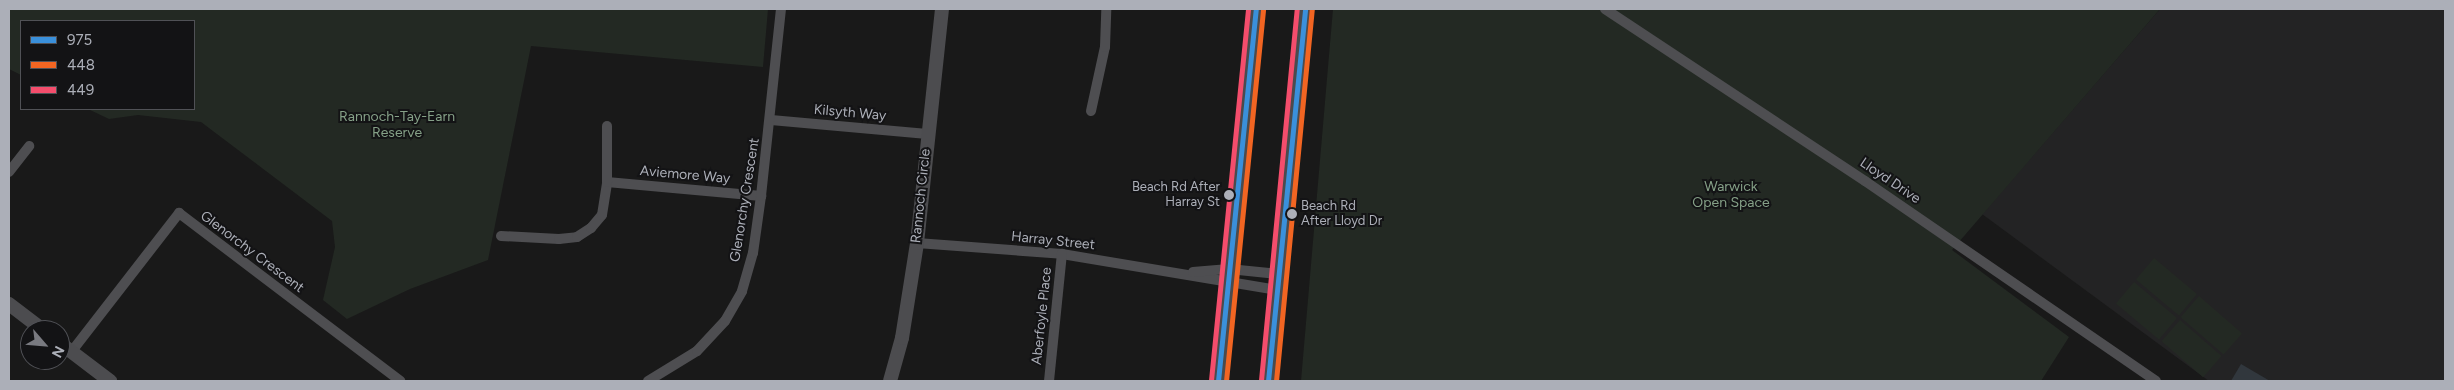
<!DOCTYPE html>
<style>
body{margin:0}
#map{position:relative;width:2454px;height:390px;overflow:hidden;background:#191919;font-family:Figtree,sans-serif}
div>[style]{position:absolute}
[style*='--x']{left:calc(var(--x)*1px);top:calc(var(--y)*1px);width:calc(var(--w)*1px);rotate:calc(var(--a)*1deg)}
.built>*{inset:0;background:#232324}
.green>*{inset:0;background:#232923;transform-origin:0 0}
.water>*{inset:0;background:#31373d}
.street>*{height:10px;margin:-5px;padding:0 5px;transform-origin:5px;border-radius:5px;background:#4e4e51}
.secondary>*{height:14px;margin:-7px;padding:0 7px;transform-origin:7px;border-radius:7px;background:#4c4c4f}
.primary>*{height:15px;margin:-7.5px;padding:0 7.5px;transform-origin:7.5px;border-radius:7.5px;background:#4b4b4d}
.bus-1>*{height:5px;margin:-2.5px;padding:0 2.5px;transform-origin:2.5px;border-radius:2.5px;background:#3a90db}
.bus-2>*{height:5px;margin:-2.5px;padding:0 2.5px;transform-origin:2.5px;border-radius:2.5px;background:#f26522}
.bus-3>*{height:5px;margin:-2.5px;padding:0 2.5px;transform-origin:2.5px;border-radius:2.5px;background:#f44d6c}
.dots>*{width:14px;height:14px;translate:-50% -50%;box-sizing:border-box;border:2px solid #131315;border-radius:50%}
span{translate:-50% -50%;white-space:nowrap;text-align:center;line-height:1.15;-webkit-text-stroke:4px #131315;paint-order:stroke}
.bus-label{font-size:13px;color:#acafb8}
.right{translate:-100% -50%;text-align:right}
.left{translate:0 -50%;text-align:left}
.street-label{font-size:14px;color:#acafb8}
.park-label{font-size:14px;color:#85a087}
.frame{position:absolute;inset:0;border:10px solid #acafb8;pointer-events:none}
.legend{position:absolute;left:20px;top:20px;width:175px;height:90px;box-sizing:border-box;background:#131315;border:1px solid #505156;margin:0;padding:6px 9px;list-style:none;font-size:15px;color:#acafb8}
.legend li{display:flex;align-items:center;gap:10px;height:25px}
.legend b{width:25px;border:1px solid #505156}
.north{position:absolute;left:20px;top:320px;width:50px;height:50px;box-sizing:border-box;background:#131315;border:1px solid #505156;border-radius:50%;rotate:117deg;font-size:14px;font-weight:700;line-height:20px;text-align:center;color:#acafb8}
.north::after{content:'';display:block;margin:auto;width:18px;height:22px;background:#797a80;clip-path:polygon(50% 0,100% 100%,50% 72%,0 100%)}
</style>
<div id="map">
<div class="built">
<div style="clip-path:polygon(2160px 9px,2445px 9px,2445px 381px,2209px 381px,1982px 214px)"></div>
</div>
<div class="green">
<div style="clip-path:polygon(9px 9px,768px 9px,763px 67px,531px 46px,488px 260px,410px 289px,347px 319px,323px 300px,335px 247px,332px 221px,201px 122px,138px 115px,109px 119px,88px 109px,194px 109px,194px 21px,21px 21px,21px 75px,9px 69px)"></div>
<div style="clip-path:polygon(1333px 9px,2160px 9px,1952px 250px,2069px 337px,2041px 381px,1301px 381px)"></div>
<div style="left:2154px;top:258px;width:56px;height:28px;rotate:40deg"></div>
<div style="left:2134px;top:282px;width:56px;height:28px;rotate:40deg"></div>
<div style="left:2199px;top:296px;width:57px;height:28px;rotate:41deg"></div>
<div style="left:2180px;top:320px;width:55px;height:28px;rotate:41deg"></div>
</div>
<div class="water">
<div style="clip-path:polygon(2241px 364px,2270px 381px,2231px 381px)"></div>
</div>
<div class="street">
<div style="--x:1605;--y:9;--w:312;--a:33.5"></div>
<div style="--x:1865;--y:181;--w:353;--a:34.5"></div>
<div style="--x:1091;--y:111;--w:66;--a:-77.7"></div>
<div style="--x:1105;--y:47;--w:38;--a:-88"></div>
<div style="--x:771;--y:120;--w:157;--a:5.1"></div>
<div style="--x:9;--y:172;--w:33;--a:-52"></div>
<div style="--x:607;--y:182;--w:155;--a:5.2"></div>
<div style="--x:501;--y:236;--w:58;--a:3"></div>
<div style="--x:559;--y:239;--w:18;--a:-6"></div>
<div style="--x:577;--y:237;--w:17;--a:-33"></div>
<div style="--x:591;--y:228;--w:17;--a:-50"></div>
<div style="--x:602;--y:215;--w:33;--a:-81"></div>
<div style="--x:607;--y:182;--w:56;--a:-90"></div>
<div style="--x:917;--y:243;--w:145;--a:4.3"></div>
<div style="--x:1062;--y:254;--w:218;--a:9.5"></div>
<div style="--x:1193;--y:272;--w:36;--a:-5"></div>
<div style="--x:1229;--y:269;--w:49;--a:5.8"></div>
<div style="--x:72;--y:351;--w:175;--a:-52.2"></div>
<div style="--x:179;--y:213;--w:278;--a:37.2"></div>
<div style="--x:648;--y:381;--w:57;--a:-31.5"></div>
<div style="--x:697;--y:351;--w:41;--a:-47"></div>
<div style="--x:725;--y:321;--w:34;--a:-60"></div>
<div style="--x:742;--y:291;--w:40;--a:-74"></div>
<div style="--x:753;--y:253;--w:58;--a:-82"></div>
<div style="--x:761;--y:196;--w:188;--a:-83.9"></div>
<div style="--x:1049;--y:381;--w:128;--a:-84.2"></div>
</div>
<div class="secondary">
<div style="--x:9;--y:304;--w:43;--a:37.4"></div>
<div style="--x:60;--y:343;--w:63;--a:37.2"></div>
<div style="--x:890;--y:381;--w:45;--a:-74.4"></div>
<div style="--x:902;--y:338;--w:96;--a:-81"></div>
<div style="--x:917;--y:243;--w:235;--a:-83.9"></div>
</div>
<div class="primary">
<div style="--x:1218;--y:381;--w:374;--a:-84.2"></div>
<div style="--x:1268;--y:381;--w:374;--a:-84.3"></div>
</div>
<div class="bus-1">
<div style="--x:1218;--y:381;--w:374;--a:-84.2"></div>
<div style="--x:1268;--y:381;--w:374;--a:-84.3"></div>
</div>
<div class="bus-2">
<div style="--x:1226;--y:381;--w:373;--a:-84.3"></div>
<div style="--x:1276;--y:381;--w:373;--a:-84.5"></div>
</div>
<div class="bus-3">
<div style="--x:1211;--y:380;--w:373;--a:-84.3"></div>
<div style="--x:1261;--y:380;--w:373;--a:-84.5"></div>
</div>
<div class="dots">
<div style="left:1229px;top:195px;background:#acafb8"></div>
<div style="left:1292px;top:214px;background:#acafb8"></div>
</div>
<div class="bus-label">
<span class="right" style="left:1220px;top:195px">Beach Rd After<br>Harray St</span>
<span class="left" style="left:1301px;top:214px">Beach Rd<br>After Lloyd Dr</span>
</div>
<div class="street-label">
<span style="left:850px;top:113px;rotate:5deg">Kilsyth Way</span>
<span style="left:685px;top:175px;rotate:5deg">Aviemore Way</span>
<span style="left:1890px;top:181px;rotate:34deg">Lloyd Drive</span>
<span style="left:921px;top:196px;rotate:-84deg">Rannoch Circle</span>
<span style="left:745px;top:200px;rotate:-81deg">Glenorchy Crescent</span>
<span style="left:1053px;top:241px;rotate:6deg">Harray Street</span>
<span style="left:252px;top:252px;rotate:37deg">Glenorchy Crescent</span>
<span style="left:1042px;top:316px;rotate:-84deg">Aberfoyle Place</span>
</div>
<div class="park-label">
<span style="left:397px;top:125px">Rannoch-Tay-Earn<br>Reserve</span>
<span style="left:1731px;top:195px">Warwick<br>Open Space</span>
</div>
<div class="frame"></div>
<ul class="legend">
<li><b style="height:6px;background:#3a90db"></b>975</li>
<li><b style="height:6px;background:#f26522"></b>448</li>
<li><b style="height:6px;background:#f44d6c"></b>449</li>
</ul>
<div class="north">N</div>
</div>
